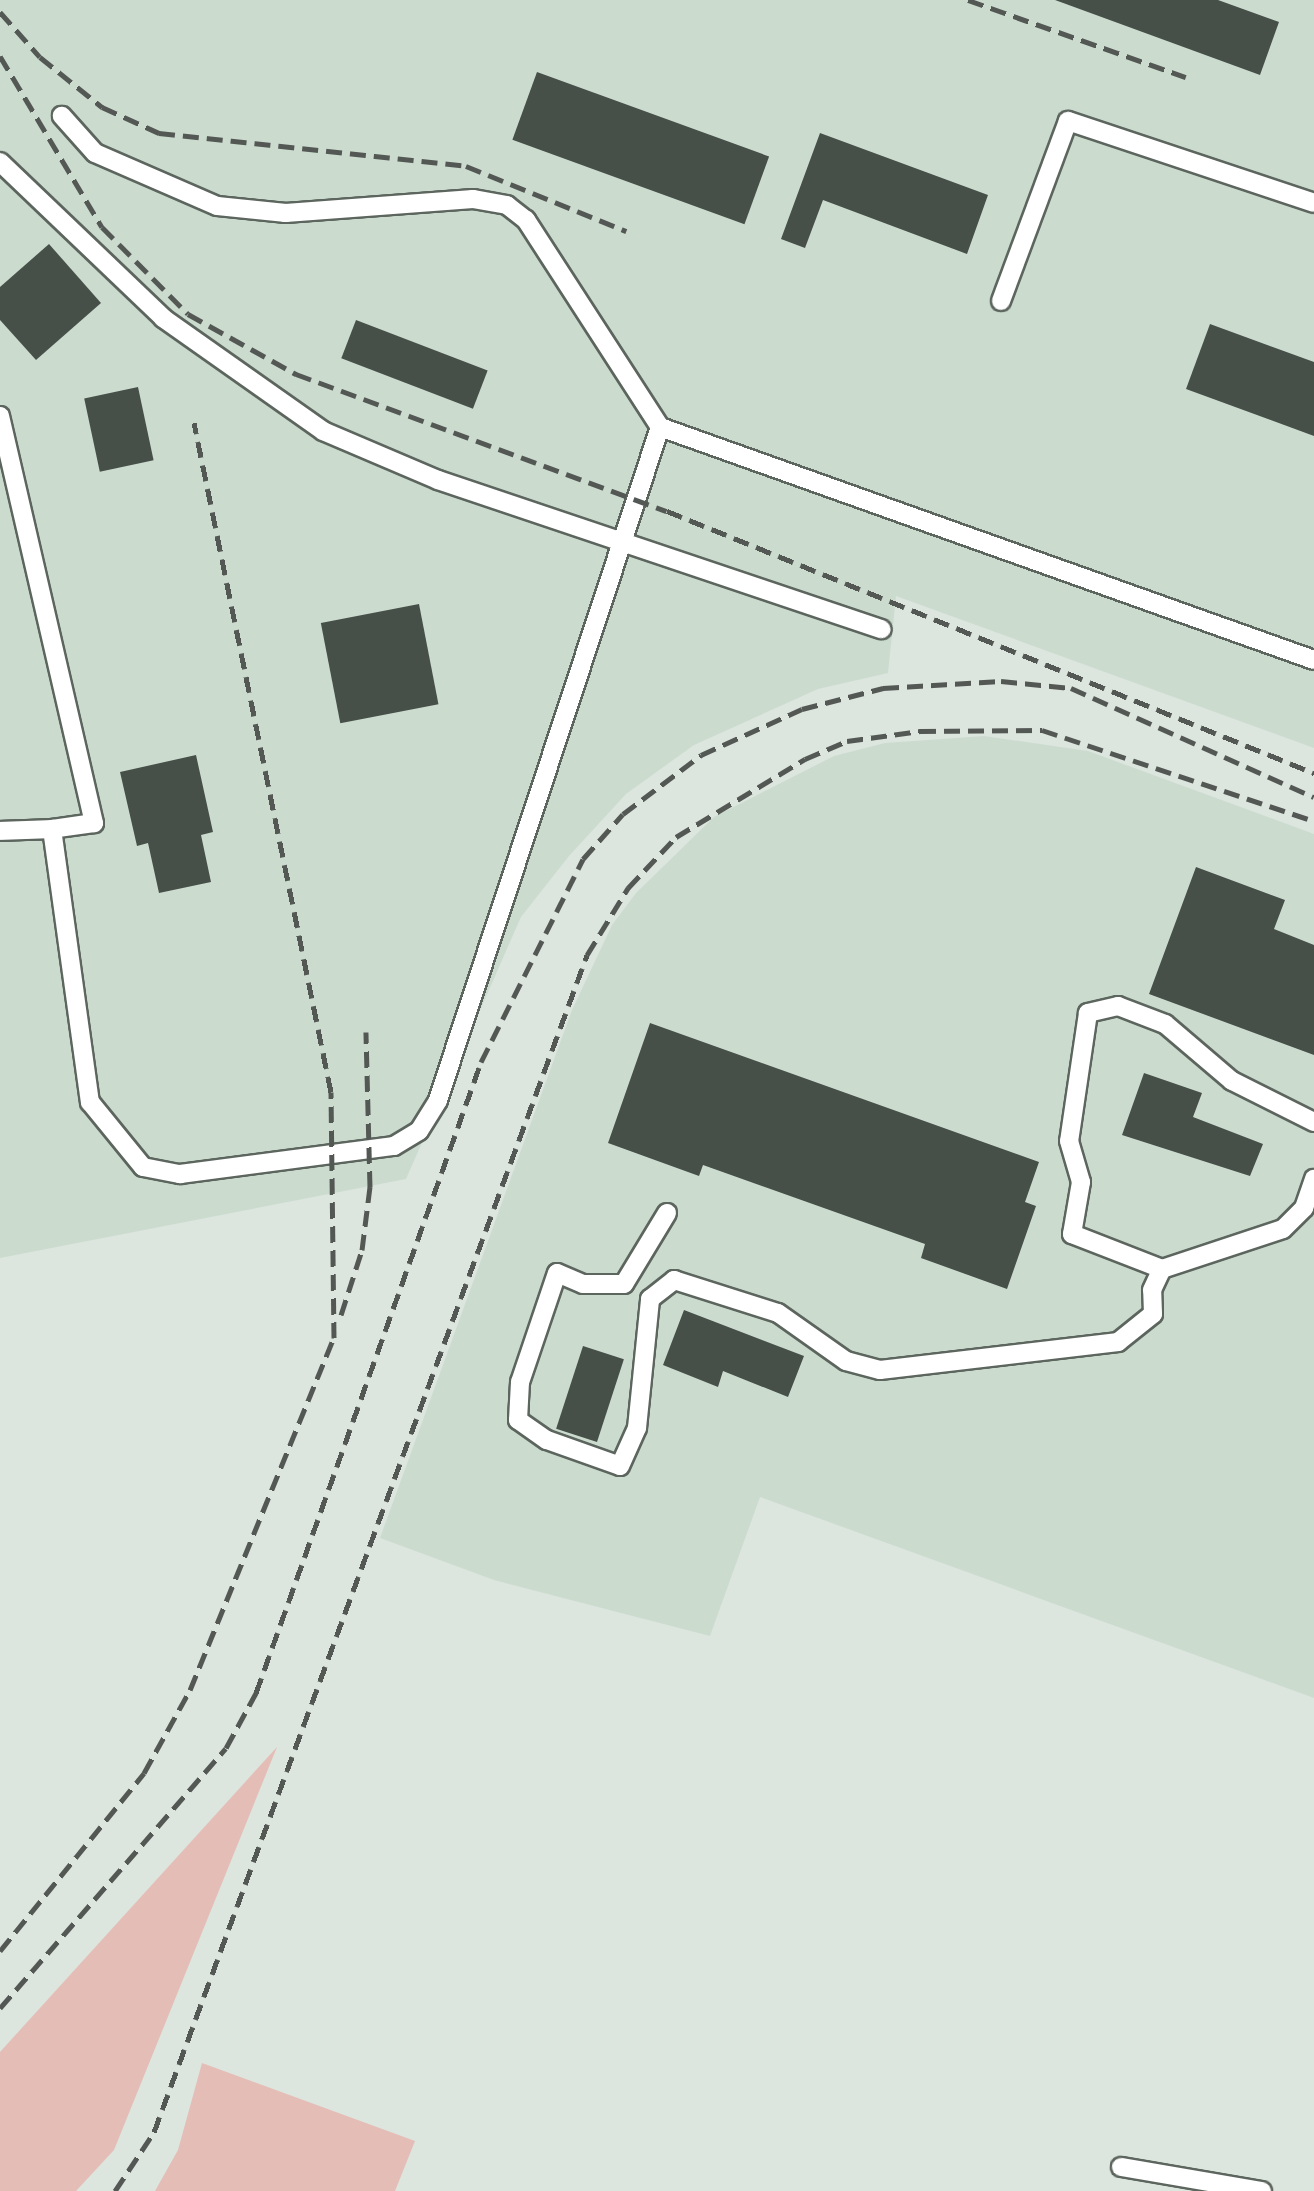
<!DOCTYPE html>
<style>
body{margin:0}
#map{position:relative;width:1314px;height:2191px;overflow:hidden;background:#dce5de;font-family:"DejaVu Sans",sans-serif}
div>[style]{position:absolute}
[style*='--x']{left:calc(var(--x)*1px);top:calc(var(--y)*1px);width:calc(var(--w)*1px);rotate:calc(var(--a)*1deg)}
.built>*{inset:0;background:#cbdccf}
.green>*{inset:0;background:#e4beb6}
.building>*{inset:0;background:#474f49;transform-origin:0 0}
.roads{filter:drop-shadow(2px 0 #5c655e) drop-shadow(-2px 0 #5c655e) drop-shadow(0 2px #5c655e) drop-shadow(0 -2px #5c655e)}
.minor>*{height:18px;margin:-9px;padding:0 9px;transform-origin:9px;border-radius:9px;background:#fff}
.rail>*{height:5px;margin-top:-2.5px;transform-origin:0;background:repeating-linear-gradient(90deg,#545855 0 16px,transparent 0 24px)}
span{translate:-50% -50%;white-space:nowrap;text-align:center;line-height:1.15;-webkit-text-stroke:8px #dce5de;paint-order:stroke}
</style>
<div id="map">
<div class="built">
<div style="clip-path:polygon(0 0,1314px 0,1314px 748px,896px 596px,888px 673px,818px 689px,694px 745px,626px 794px,569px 856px,521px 917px,406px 1179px,0 1258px)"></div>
<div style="clip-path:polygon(984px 736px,1088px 751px,1314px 834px,1314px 1698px,760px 1497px,710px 1636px,494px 1580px,380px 1538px,572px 1010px,612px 925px,636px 893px,714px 817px,834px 756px,885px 743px)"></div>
</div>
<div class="green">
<div style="clip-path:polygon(277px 1747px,114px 2150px,76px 2191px,0 2191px,0 2052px)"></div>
<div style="clip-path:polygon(202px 2063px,415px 2141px,395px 2191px,155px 2191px,178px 2150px)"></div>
</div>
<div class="building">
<div style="clip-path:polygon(1055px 0,1218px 0,1279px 22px,1260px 75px)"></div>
<div style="left:537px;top:72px;width:247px;height:72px;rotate:20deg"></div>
<div style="clip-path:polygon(820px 133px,988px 195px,967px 254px,823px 200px,805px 248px,781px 239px)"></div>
<div style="clip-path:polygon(49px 244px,101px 303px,36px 360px,0 320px,0 287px)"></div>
<div style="left:356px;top:320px;width:141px;height:41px;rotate:21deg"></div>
<div style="clip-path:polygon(1210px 324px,1314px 362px,1314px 436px,1186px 389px)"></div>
<div style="left:138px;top:387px;width:75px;height:55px;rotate:78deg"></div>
<div style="left:419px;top:604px;width:102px;height:100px;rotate:79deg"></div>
<div style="clip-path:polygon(196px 755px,213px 832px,201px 835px,211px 882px,159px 893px,148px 843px,137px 846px,120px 772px)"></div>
<div style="clip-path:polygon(1196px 867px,1285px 900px,1274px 929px,1314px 945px,1314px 1055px,1149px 994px)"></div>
<div style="clip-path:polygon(650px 1023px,1039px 1162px,1025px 1202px,1036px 1206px,1007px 1289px,921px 1258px,925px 1244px,703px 1165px,699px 1176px,608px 1143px)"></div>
<div style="clip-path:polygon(1144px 1073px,1202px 1093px,1193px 1117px,1263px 1144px,1250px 1176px,1122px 1135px)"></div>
<div style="clip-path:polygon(684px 1310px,804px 1356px,788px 1397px,723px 1371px,718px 1387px,663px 1365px)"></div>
<div style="left:583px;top:1346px;width:43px;height:87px;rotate:18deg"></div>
</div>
<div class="roads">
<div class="minor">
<div style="--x:0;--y:162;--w:226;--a:43.7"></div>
<div style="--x:163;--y:318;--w:196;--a:35.2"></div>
<div style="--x:323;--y:431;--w:125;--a:23.1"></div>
<div style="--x:438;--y:480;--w:468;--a:18.6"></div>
<div style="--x:1001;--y:301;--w:192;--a:-69.6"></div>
<div style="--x:1068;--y:121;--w:259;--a:18.4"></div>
<div style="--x:0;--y:416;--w:418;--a:77"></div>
<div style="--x:94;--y:823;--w:42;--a:171.9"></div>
<div style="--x:52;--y:829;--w:276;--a:82.1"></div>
<div style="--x:90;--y:1102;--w:84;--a:50.8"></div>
<div style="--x:143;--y:1167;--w:38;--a:11"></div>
<div style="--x:180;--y:1174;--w:216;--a:-7.5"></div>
<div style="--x:394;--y:1146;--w:29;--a:-31"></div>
<div style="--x:419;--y:1131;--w:36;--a:-58"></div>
<div style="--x:438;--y:1100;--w:709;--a:-71.74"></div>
<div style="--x:660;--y:427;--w:247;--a:-122.9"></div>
<div style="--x:526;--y:220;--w:24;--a:-142"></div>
<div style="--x:507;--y:205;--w:35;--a:-170"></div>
<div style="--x:473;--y:199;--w:188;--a:175.7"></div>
<div style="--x:286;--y:213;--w:69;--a:-174.2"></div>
<div style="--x:217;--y:206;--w:133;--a:-156.5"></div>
<div style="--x:95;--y:153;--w:50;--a:-131.7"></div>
<div style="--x:660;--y:427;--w:694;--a:19.61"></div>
<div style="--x:0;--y:831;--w:52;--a:-2.2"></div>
<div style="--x:1314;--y:1122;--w:92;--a:-153.4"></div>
<div style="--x:1232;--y:1081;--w:88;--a:-139.6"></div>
<div style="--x:1165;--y:1024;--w:50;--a:-159"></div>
<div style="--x:1118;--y:1006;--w:31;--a:167"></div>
<div style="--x:1088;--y:1013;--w:129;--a:98.4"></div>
<div style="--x:1069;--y:1141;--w:43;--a:73.7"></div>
<div style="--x:1081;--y:1182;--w:53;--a:99.8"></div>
<div style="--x:1072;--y:1234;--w:97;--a:21.3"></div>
<div style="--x:1162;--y:1269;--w:127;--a:-18.3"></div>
<div style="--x:1283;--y:1229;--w:30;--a:-45"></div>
<div style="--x:1304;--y:1208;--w:31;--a:-71"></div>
<div style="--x:667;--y:1213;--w:83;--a:121.2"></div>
<div style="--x:624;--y:1284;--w:41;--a:180"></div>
<div style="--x:583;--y:1284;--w:28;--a:-157"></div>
<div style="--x:557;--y:1273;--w:115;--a:108.7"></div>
<div style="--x:520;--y:1382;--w:38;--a:93"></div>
<div style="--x:518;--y:1420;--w:35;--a:35"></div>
<div style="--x:547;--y:1440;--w:77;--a:19.6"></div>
<div style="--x:620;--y:1466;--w:42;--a:-65.9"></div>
<div style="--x:637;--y:1428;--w:130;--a:-84.2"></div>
<div style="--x:650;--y:1299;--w:31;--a:-38"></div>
<div style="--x:674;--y:1280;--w:109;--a:17.6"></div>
<div style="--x:778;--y:1313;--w:83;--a:35.2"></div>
<div style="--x:846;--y:1361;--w:35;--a:15"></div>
<div style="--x:880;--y:1370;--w:240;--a:-6.7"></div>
<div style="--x:1118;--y:1342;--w:45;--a:-38.7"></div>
<div style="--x:1153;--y:1314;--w:24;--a:-92"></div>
<div style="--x:1152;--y:1290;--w:23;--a:-65"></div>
<div style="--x:1121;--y:2167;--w:143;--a:9.7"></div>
</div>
</div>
<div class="rail">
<div style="--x:968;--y:0;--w:231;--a:19.5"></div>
<div style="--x:0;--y:12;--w:60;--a:48.4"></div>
<div style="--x:40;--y:57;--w:80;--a:38.9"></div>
<div style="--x:102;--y:107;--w:63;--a:24.5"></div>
<div style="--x:159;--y:133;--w:309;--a:6.1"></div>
<div style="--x:466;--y:166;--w:173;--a:22.1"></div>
<div style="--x:0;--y:56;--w:199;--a:59.2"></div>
<div style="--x:102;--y:227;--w:122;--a:45.3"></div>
<div style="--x:188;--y:314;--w:124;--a:29.1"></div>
<div style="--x:296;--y:374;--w:395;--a:20.3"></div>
<div style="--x:667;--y:511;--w:698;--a:22.05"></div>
<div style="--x:341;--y:1315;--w:68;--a:-72.1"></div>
<div style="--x:362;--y:1250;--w:64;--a:-82.8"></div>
<div style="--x:370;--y:1187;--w:155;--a:-91.5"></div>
<div style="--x:0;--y:1951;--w:229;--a:-51"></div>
<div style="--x:144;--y:1773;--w:95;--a:-61"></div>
<div style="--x:190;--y:1690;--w:380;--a:-67.8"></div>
<div style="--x:334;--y:1338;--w:246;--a:-90.7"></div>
<div style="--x:331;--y:1092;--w:683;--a:-101.57"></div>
<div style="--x:0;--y:2008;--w:344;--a:-49"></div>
<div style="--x:226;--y:1748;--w:63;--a:-61.4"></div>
<div style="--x:256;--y:1693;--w:670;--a:-70.37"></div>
<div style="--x:481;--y:1062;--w:227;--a:-63.3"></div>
<div style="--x:583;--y:859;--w:60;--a:-48.4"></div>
<div style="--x:623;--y:814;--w:98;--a:-37.1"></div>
<div style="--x:701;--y:755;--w:111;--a:-24.5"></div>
<div style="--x:802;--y:709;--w:84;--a:-14.5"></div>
<div style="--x:883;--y:688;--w:118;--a:-3.4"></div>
<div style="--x:1001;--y:681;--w:70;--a:5.7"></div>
<div style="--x:1071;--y:688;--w:266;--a:24.2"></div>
<div style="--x:115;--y:2191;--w:71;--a:-56.5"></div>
<div style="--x:154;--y:2132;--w:1254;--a:-69.8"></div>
<div style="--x:587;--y:955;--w:79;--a:-58.5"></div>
<div style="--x:628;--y:888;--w:70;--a:-46.7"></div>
<div style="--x:676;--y:837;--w:151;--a:-31.2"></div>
<div style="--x:805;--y:759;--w:46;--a:-23.2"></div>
<div style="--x:847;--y:741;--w:74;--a:-7.8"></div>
<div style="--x:920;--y:731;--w:122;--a:-0.5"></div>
<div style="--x:1042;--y:730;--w:287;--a:18.5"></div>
</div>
</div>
